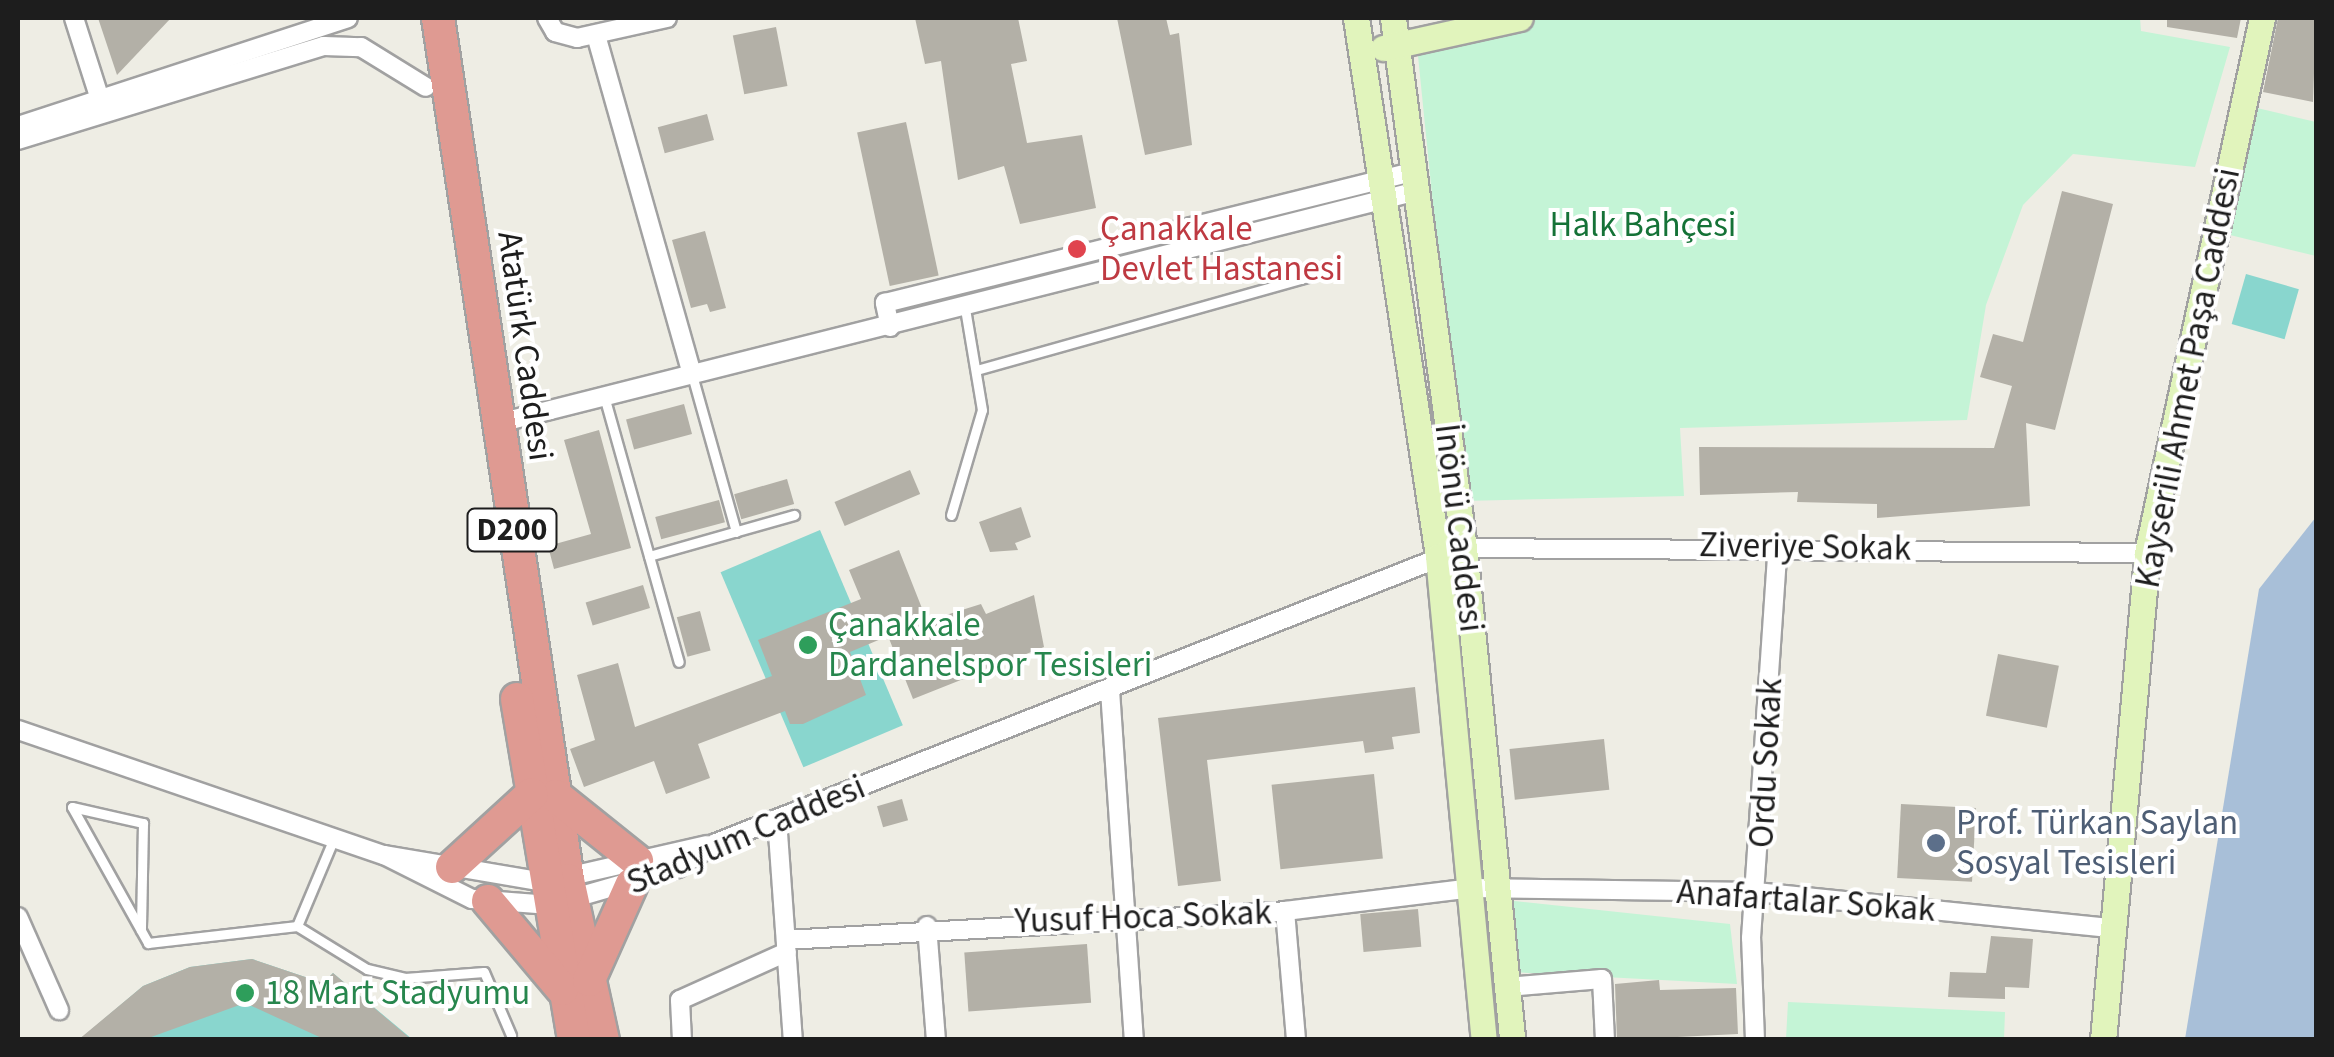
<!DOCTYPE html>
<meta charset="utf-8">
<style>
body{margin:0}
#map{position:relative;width:2334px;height:1057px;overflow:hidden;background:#eeede4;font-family:"Source Sans 3",sans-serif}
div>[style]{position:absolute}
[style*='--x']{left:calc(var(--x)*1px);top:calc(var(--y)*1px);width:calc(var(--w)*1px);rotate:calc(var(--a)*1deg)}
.park>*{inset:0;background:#c4f4d6}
.pitch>*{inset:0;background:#89d6ce;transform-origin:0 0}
.water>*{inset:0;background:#a8bfd8}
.building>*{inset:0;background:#b3b0a7;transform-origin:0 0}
.roads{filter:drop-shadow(2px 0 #a1a1a1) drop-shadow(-2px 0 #a1a1a1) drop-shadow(0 2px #a1a1a1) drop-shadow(0 -2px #a1a1a1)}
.lane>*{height:9px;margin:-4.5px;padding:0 4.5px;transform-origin:4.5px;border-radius:4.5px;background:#fff}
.street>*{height:18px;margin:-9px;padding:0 9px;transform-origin:9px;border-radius:9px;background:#fff}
.secondary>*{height:25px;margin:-12.5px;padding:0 12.5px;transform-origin:12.5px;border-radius:12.5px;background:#e1f4bc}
.highway>*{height:32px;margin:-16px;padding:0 16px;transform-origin:16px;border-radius:16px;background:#df9a92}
.dots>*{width:28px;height:28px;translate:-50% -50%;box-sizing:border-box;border:5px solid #fff;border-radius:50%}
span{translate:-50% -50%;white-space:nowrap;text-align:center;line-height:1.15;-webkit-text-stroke:8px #fff;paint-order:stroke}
.shield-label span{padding:2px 8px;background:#fff;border:2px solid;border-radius:8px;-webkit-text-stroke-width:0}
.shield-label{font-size:32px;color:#1d1d1d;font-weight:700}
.park-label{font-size:35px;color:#157237}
.health-label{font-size:35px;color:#be3a42}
.left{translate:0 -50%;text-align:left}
.street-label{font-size:35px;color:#1d1d1d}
.leisure-label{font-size:35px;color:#27864d}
.service-label{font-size:35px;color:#4e5e75}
.frame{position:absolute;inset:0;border:20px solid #1d1d1d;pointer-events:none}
</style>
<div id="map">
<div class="park">
<div style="clip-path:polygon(1545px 18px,2140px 18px,2141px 31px,2230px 47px,2195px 167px,2073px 154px,2023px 205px,1986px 305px,1967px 420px,1680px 428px,1684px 496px,1463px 501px,1417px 46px)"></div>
<div style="clip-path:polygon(2257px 108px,2316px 122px,2316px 256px,2226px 234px)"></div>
<div style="clip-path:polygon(1505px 900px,1730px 924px,1737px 984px,1512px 972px)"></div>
<div style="clip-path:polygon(1788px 1002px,2005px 1012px,2004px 1039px,1786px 1039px)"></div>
</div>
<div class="pitch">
<div style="left:2246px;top:274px;width:55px;height:52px;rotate:16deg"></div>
<div style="left:820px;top:530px;width:212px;height:108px;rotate:67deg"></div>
<div style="clip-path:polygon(252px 959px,323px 983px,333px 973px,412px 1039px,79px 1040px,143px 986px,190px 967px)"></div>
</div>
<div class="water">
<div style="clip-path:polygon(2316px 517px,2316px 1039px,2185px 1039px,2259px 589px)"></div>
</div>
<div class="building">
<div style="clip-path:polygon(98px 18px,171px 18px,117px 75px)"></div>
<div style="clip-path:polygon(915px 18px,1018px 18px,1027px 61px,1011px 64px,1027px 143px,1082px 135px,1096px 208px,1020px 224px,1004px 166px,958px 180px,941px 61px,925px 64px)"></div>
<div style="clip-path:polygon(1117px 18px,1166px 18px,1170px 35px,1179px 33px,1192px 145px,1145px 155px)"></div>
<div style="clip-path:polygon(2167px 18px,2241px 18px,2237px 38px,2167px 27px)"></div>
<div style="clip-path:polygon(2278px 18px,2316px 18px,2313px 102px,2263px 92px)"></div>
<div style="left:776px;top:27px;width:60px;height:44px;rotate:79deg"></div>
<div style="left:707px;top:114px;width:27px;height:51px;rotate:75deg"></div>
<div style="left:906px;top:122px;width:157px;height:50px;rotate:78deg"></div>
<div style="clip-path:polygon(2062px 191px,2113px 204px,2055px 430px,2026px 423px,2030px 506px,1877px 518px,1877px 504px,1797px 502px,1798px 492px,1700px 495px,1699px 447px,1994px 448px,2012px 386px,1980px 377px,1993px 334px,2023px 342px)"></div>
<div style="clip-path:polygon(705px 231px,726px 308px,710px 312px,707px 304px,691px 308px,672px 240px)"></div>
<div style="left:684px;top:404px;width:31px;height:60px;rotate:75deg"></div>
<div style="clip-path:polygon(599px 430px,631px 548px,554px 569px,548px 546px,591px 534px,564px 440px)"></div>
<div style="left:910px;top:470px;width:26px;height:82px;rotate:67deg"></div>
<div style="left:787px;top:479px;width:26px;height:55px;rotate:74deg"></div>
<div style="left:719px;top:500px;width:23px;height:66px;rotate:75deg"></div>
<div style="clip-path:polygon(1021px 507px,1031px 537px,1015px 543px,1018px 550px,990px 552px,979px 522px)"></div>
<div style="clip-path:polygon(899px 550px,927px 621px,981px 604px,986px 614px,1034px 595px,1044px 647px,913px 699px,888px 636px,850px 652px,866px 695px,803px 724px,790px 724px,785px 711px,698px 744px,710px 778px,666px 794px,654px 761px,584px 787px,570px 749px,595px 740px,577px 675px,618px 663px,635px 727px,772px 676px,758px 640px,861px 599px,849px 570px)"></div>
<div style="left:643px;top:585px;width:24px;height:60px;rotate:73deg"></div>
<div style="left:700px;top:611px;width:41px;height:24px;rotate:75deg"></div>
<div style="left:1998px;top:654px;width:62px;height:63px;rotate:11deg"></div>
<div style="clip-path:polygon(1415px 687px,1420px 733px,1392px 737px,1394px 749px,1365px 753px,1363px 741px,1207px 760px,1221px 881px,1178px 886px,1158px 718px)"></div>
<div style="left:1604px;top:739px;width:51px;height:95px;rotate:84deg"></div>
<div style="left:1374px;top:774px;width:85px;height:103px;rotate:84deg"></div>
<div style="left:902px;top:799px;width:22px;height:26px;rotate:74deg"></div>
<div style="left:1901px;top:804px;width:75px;height:74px;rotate:3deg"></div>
<div style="left:1418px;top:909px;width:38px;height:58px;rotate:85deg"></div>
<div style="clip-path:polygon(1991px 936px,2033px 939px,2029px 988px,2005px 987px,2005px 999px,1948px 997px,1950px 972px,1986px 973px)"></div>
<div style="left:1087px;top:944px;width:59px;height:123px;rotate:86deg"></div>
<div style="clip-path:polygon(252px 959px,323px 983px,333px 973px,412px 1040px,326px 1040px,245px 1003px,143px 1040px,78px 1040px,143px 986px,190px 967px)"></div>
<div style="clip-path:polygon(1659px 980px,1660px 990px,1736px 988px,1738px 1034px,1617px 1040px,1615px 984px)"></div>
</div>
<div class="roads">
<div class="lane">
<div style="--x:980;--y:369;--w:347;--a:-15.7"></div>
<div style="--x:692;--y:375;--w:163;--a:74.3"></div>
<div style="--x:604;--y:396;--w:276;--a:74.3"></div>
<div style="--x:951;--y:515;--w:109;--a:-73.6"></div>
<div style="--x:982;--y:410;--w:103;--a:-99.5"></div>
<div style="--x:649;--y:556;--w:151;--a:-15.8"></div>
<div style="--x:72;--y:807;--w:156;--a:60.8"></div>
<div style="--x:148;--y:943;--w:150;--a:-6.5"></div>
<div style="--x:72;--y:807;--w:73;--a:12.7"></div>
<div style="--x:143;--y:823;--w:107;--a:91.1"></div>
<div style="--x:334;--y:838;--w:95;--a:112.8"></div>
<div style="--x:297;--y:926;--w:82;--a:31.6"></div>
<div style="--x:367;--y:969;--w:39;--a:13"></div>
<div style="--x:405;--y:978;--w:79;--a:-4.3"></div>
<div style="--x:484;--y:972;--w:69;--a:66.8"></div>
</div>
<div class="street">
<div style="--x:74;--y:18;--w:99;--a:72.3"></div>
<div style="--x:547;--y:18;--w:16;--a:60"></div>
<div style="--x:555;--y:32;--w:23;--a:15"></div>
<div style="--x:577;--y:38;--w:92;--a:-12.5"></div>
<div style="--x:596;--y:35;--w:353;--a:74.2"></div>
<div style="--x:18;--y:126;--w:347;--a:-18.1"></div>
<div style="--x:18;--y:140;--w:320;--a:-17.1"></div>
<div style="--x:324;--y:46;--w:37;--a:2"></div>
<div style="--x:361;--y:47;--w:76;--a:31.6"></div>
<div style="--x:890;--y:327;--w:25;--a:-102"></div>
<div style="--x:885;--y:303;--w:543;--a:-13.96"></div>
<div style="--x:495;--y:424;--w:947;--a:-14.18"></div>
<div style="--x:1110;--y:690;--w:351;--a:86.1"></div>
<div style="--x:18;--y:730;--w:387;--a:18.9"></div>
<div style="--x:384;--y:855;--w:98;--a:26.6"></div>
<div style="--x:472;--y:899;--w:78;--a:4.4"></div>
<div style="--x:550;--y:905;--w:133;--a:-16.1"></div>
<div style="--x:678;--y:868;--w:45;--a:-33.3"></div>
<div style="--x:716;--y:843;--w:804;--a:-21.52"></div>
<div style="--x:1464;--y:548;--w:683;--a:0.42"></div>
<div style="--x:777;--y:819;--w:222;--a:85.9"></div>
<div style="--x:385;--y:855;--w:162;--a:9.6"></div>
<div style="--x:545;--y:882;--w:166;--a:-12.9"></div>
<div style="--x:1285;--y:911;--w:129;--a:85.1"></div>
<div style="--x:18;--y:917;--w:102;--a:66.2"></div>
<div style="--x:927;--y:926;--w:114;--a:85.5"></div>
<div style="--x:786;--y:940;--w:500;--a:-3.3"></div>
<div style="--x:1285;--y:911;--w:187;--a:-7"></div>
<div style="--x:1471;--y:888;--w:285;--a:0.8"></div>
<div style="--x:1756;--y:892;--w:358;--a:5.8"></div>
<div style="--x:1507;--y:987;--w:95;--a:-4.8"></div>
<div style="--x:1602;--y:979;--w:61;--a:87.2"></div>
<div style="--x:682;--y:1040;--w:40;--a:-92.9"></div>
<div style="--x:680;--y:1000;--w:117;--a:-24.2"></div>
<div style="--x:1755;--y:1040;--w:102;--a:-92.2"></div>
<div style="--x:1751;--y:938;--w:393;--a:-86.1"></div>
</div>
<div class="secondary">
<div style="--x:1356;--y:18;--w:544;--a:81.33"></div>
<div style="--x:1438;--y:556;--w:486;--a:84.6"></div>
<div style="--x:1393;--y:18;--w:535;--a:82.37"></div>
<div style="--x:1464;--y:548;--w:494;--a:84.4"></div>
<div style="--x:1383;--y:48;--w:140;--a:-12.4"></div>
<div style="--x:2103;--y:1040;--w:489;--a:-84.8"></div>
<div style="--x:2147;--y:553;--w:547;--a:-77.87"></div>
</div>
<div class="highway">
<div style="--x:438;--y:18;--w:872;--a:81.42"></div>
<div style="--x:568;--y:880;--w:164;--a:77.7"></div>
<div style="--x:517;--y:699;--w:346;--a:80.5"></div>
<div style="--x:556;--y:796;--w:104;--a:38.7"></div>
<div style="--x:452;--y:867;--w:108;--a:-42.4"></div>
<div style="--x:488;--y:901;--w:115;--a:49.9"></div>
<div style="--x:589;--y:980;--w:105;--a:-65.9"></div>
</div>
</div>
<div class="dots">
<div style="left:1077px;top:249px;background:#e0444e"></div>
<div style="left:808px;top:645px;background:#2e9e5b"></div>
<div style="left:1936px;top:843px;background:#5c6f8a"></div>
<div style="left:245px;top:993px;background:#2e9e5b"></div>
</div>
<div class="shield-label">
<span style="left:512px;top:530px">D200</span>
</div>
<div class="park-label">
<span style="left:1643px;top:225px">Halk Bahçesi</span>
</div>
<div class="health-label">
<span class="left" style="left:1100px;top:249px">Çanakkale<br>Devlet Hastanesi</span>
</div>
<div class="street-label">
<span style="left:525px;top:346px;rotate:82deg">Atatürk Caddesi</span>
<span style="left:2188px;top:378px;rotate:-79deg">Kayserili Ahmet Paşa Caddesi</span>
<span style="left:1459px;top:528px;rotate:83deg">İnönü Caddesi</span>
<span style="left:1805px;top:547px;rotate:1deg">Ziveriye Sokak</span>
<span style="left:1766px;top:763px;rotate:-87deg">Ordu Sokak</span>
<span style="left:746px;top:835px;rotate:-23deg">Stadyum Caddesi</span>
<span style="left:1806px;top:901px;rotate:4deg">Anafartalar Sokak</span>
<span style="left:1143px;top:917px;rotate:-2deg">Yusuf Hoca Sokak</span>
</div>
<div class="leisure-label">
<span class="left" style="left:828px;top:645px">Çanakkale<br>Dardanelspor Tesisleri</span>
<span class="left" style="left:265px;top:993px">18 Mart Stadyumu</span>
</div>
<div class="service-label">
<span class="left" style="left:1956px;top:843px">Prof. Türkan Saylan<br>Sosyal Tesisleri</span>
</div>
<div class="frame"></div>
</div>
